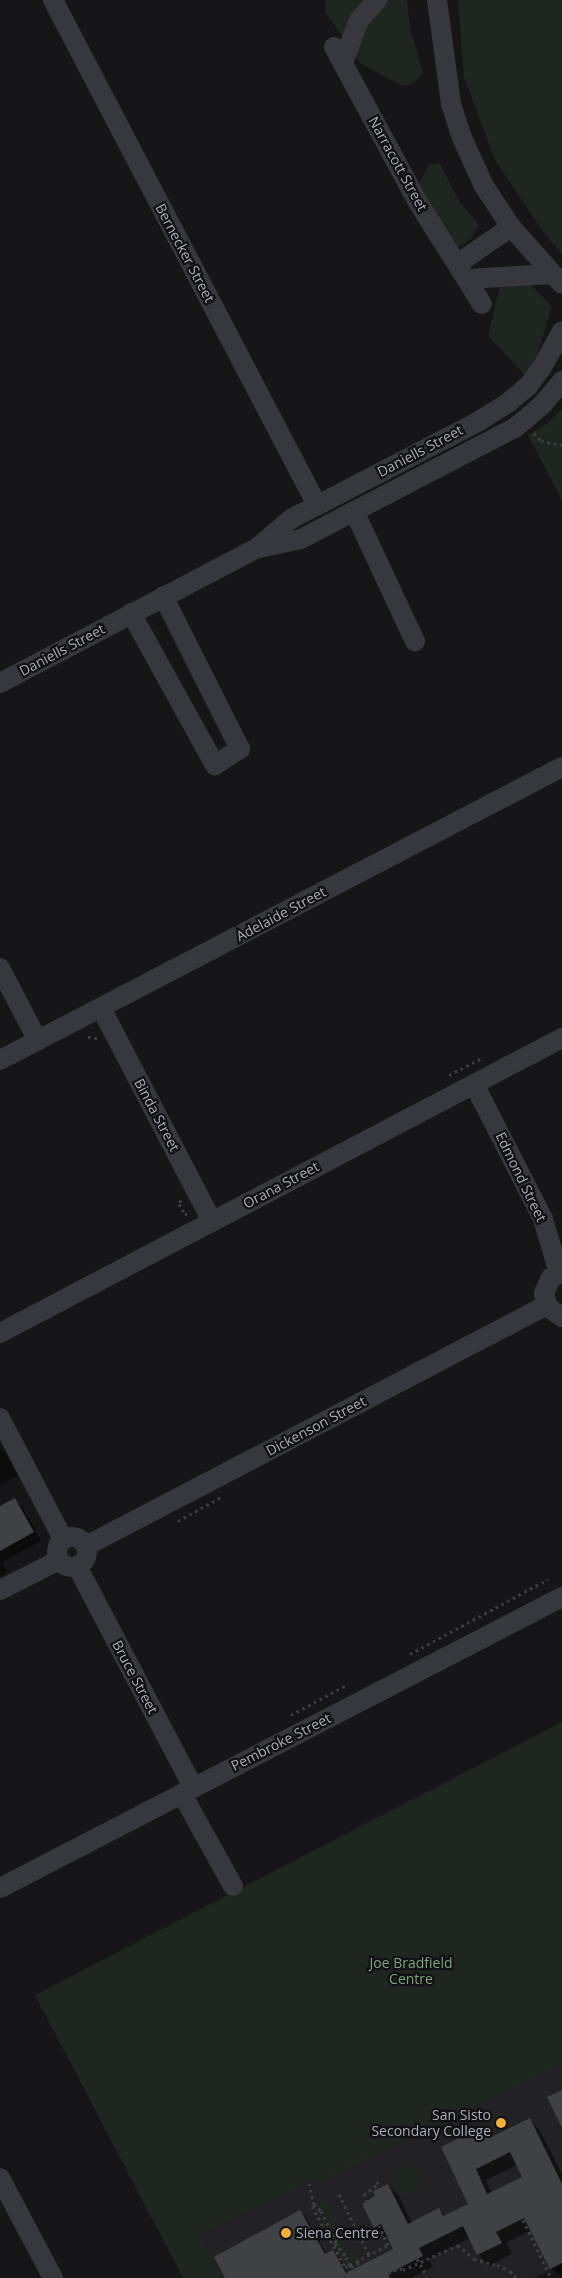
<!DOCTYPE html>
<style>
body{margin:0}
#map{position:relative;width:562px;height:2278px;overflow:hidden;background:#161618;font-family:"Open Sans",sans-serif}
div>[style]{position:absolute}
[style*='--x']{left:calc(var(--x)*1px);top:calc(var(--y)*1px);width:calc(var(--w)*1px);rotate:calc(var(--a)*1deg)}
.built>*{inset:0;background:#222225}
.green>*{inset:0;background:#1e261f}
.round{border-radius:50%}
.shadow>*{inset:0;background:#0007}
.building>*{inset:0;background:#404145}
.path>*{height:3px;margin-top:-1.5px;transform-origin:0;background:repeating-linear-gradient(90deg,#3d3f44 0 2.5px,transparent 0 6.5px)}
.minor>*{height:20px;margin:-10px;padding:0 10px;transform-origin:10px;border-radius:10px;background:#37383d}
.minor>.ring{margin:-10px;padding:0;box-sizing:content-box;background:none;border:20px solid #37383d;border-radius:50%}
.dots>*{width:14px;height:14px;translate:-50% -50%;box-sizing:border-box;border:2px solid #111113;border-radius:50%}
span{translate:-50% -50%;white-space:nowrap;text-align:center;line-height:1.15;-webkit-text-stroke:4.5px #111113;paint-order:stroke}
.street-label{font-size:14px;color:#a8adb8}
.park-label{font-size:14px;color:#7fa381}
.poi-label{font-size:14px;color:#a8adb8}
.right{translate:-100% -50%;text-align:right}
.left{translate:0 -50%;text-align:left}
</style>
<div id="map">
<div class="built">
<div style="clip-path:polygon(562px 2065px,562px 2264px,534px 2278px,223px 2278px,200px 2235px,309px 2183px,320px 2181px)"></div>
</div>
<div class="green">
<div style="clip-path:polygon(325px 0,407px 0,410px 29px,423px 72px,414px 83px,403px 86px,361px 64px,326px 13px)"></div>
<div style="clip-path:polygon(458px 0,562px 0,562px 254px,542px 230px,495px 160px,464px 77px)"></div>
<div style="clip-path:polygon(440px 163px,458px 199px,479px 225px,471px 239px,458px 248px,418px 187px,428px 165px)"></div>
<div style="clip-path:polygon(527px 281px,552px 306px,535px 362px,525px 375px,488px 336px,500px 286px)"></div>
<div style="clip-path:polygon(562px 409px,562px 501px,528px 435px,548px 423px)"></div>
<div style="clip-path:polygon(562px 1722px,562px 2065px,320px 2181px,309px 2183px,200px 2235px,223px 2278px,183px 2278px,35px 1995px)"></div>
<div class="round" style="left:393px;top:2166px;width:28px;height:28px"></div>
<div style="clip-path:polygon(329px 2199px,334px 2210px,335px 2223px,357px 2259px,346px 2265px,315px 2207px)"></div>
</div>
<div class="shadow">
<div style="clip-path:polygon(0 1448px,6px 1454px,18px 1476px,0 1485px)"></div>
<div style="clip-path:polygon(15px 1500px,23px 1508px,41px 1541px,2px 1562px,7px 1572px,0 1576px,0 1508px)"></div>
<div style="clip-path:polygon(evenodd,530px 2120px,540px 2131px,562px 2174px,562px 2278px,551px 2268px,532px 2230px,506px 2243px,512px 2254px,489px 2266px,478px 2255px,470px 2238px,429px 2259px,433px 2267px,411px 2278px,364px 2278px,395px 2250px,388px 2237px,386px 2238px,375px 2227px,377px 2196px,388px 2185px,399px 2196px,412px 2223px,439px 2210px,446px 2216px,470px 2204px,443px 2148px,484px 2128px,493px 2138px,530px 2120px,517px 2165px,524px 2178px,492px 2194px,486px 2180px,517px 2165px)"></div>
<div style="clip-path:polygon(300px 2212px,307px 2219px,327px 2255px,333px 2251px,340px 2259px,351px 2278px,227px 2278px)"></div>
</div>
<div class="building">
<div style="clip-path:polygon(15px 1498px,34px 1532px,0 1551px,0 1506px)"></div>
<div style="clip-path:polygon(562px 2090px,562px 2128px,547px 2097px)"></div>
<div style="clip-path:polygon(evenodd,530px 2118px,562px 2184px,562px 2263px,550px 2269px,524px 2218px,496px 2232px,502px 2243px,477px 2255px,463px 2226px,419px 2248px,423px 2256px,388px 2274px,390px 2278px,225px 2278px,214px 2257px,300px 2210px,325px 2254px,333px 2250px,346px 2273px,393px 2249px,381px 2224px,374px 2228px,362px 2204px,375px 2196px,373px 2191px,388px 2184px,408px 2224px,439px 2208px,443px 2216px,468px 2204px,441px 2147px,484px 2126px,489px 2138px,530px 2118px,510px 2152px,522px 2177px,487px 2194px,476px 2169px,510px 2152px)"></div>
</div>
<div class="path">
<div style="--x:534;--y:433;--w:11;--a:49"></div>
<div style="--x:541;--y:441;--w:21;--a:11"></div>
<div style="--x:88;--y:1037;--w:10;--a:6"></div>
<div style="--x:449;--y:1075;--w:37;--a:-27"></div>
<div style="--x:181;--y:1200;--w:4;--a:117"></div>
<div style="--x:179;--y:1204;--w:12;--a:59"></div>
<div style="--x:185;--y:1214;--w:2;--a:0"></div>
<div style="--x:178;--y:1521;--w:51;--a:-29.1"></div>
<div style="--x:410;--y:1654;--w:157;--a:-28.5"></div>
<div style="--x:291;--y:1715;--w:65;--a:-28.5"></div>
<div style="--x:309;--y:2183;--w:22;--a:77"></div>
<div style="--x:314;--y:2204;--w:10;--a:45"></div>
<div style="--x:321;--y:2211;--w:33;--a:63"></div>
<div style="--x:336;--y:2240;--w:5;--a:101"></div>
<div style="--x:339;--y:2194;--w:68;--a:63.8"></div>
<div style="--x:367;--y:2202;--w:8;--a:-113"></div>
<div style="--x:364;--y:2195;--w:18;--a:-38"></div>
<div style="--x:378;--y:2184;--w:7;--a:-106"></div>
<div style="--x:312;--y:2206;--w:69;--a:61.6"></div>
<div style="--x:345;--y:2267;--w:5;--a:-22"></div>
<div style="--x:350;--y:2265;--w:11;--a:-117"></div>
<div style="--x:345;--y:2255;--w:16;--a:-130"></div>
<div style="--x:523;--y:2220;--w:64;--a:64.2"></div>
<div style="--x:417;--y:2259;--w:20;--a:60"></div>
<div style="--x:351;--y:2267;--w:9;--a:-27"></div>
<div style="--x:359;--y:2263;--w:2;--a:-117"></div>
<div style="--x:388;--y:2273;--w:13;--a:-23"></div>
<div style="--x:400;--y:2268;--w:4;--a:34"></div>
<div style="--x:403;--y:2270;--w:60;--a:-24.4"></div>
<div style="--x:458;--y:2245;--w:21;--a:41"></div>
<div style="--x:474;--y:2259;--w:24;--a:15"></div>
<div style="--x:497;--y:2265;--w:14;--a:25"></div>
<div style="--x:510;--y:2271;--w:9;--a:49"></div>
<div style="--x:352;--y:2278;--w:6;--a:-72"></div>
<div style="--x:354;--y:2272;--w:8;--a:-120"></div>
<div style="--x:350;--y:2265;--w:43;--a:-27.8"></div>
<div style="--x:388;--y:2245;--w:21;--a:-115"></div>
</div>
<div class="minor">
<div style="--x:53;--y:0;--w:570;--a:62.4"></div>
<div style="--x:437;--y:0;--w:105;--a:82.3"></div>
<div style="--x:451;--y:104;--w:38;--a:72"></div>
<div style="--x:463;--y:140;--w:51;--a:65.5"></div>
<div style="--x:484;--y:186;--w:49;--a:56.6"></div>
<div style="--x:511;--y:227;--w:76;--a:48.2"></div>
<div style="--x:334;--y:47;--w:179;--a:61.6"></div>
<div style="--x:419;--y:204;--w:118;--a:57.8"></div>
<div style="--x:343;--y:63;--w:46;--a:-69.6"></div>
<div style="--x:359;--y:20;--w:27;--a:-48"></div>
<div style="--x:457;--y:264;--w:65;--a:-34.4"></div>
<div style="--x:468;--y:279;--w:83;--a:-3.4"></div>
<div style="--x:354;--y:511;--w:144;--a:64.9"></div>
<div style="--x:259;--y:548;--w:43;--a:-12.1"></div>
<div style="--x:301;--y:539;--w:242;--a:-27.5"></div>
<div style="--x:516;--y:427;--w:34;--a:-40"></div>
<div style="--x:542;--y:405;--w:31;--a:-50"></div>
<div style="--x:131;--y:613;--w:174;--a:61.1"></div>
<div style="--x:215;--y:765;--w:30;--a:-33"></div>
<div style="--x:240;--y:749;--w:171;--a:-116.7"></div>
<div style="--x:0;--y:683;--w:290;--a:-27.7"></div>
<div style="--x:257;--y:548;--w:45;--a:-40.5"></div>
<div style="--x:291;--y:519;--w:212;--a:-27.5"></div>
<div style="--x:479;--y:421;--w:36;--a:-32"></div>
<div style="--x:509;--y:402;--w:25;--a:-40"></div>
<div style="--x:528;--y:386;--w:21;--a:-53"></div>
<div style="--x:541;--y:369;--w:43;--a:-61.1"></div>
<div style="--x:0;--y:968;--w:82;--a:62.5"></div>
<div style="--x:101;--y:1008;--w:240;--a:62.5"></div>
<div style="--x:0;--y:1060;--w:634;--a:-27.54"></div>
<div style="--x:474;--y:1084;--w:152;--a:62.9"></div>
<div style="--x:543;--y:1219;--w:56;--a:73.5"></div>
<div style="--x:562;--y:1272;--w:13;--a:151"></div>
<div style="--x:551;--y:1278;--w:17;--a:115"></div>
<div style="--x:544;--y:1293;--w:15;--a:74"></div>
<div style="--x:548;--y:1307;--w:17;--a:36"></div>
<div style="--x:0;--y:1333;--w:635;--a:-27.7"></div>
<div style="--x:0;--y:1418;--w:136;--a:62.5"></div>
<div class="ring" style="left:57px;top:1537px;width:10px;height:10px"></div>
<div style="--x:86;--y:1546;--w:520;--a:-27.6"></div>
<div style="--x:77;--y:1566;--w:250;--a:62.3"></div>
<div style="--x:0;--y:1590;--w:66;--a:-27"></div>
<div style="--x:182;--y:1794;--w:105;--a:61"></div>
<div style="--x:0;--y:1888;--w:633;--a:-27.37"></div>
<div style="--x:0;--y:2178;--w:113;--a:62.1"></div>
</div>
<div class="dots">
<div style="left:501px;top:2123px;background:#f2b134"></div>
<div style="left:286px;top:2233px;background:#f2b134"></div>
</div>
<div class="street-label">
<span style="left:398px;top:164px;rotate:61deg">Narracott Street</span>
<span style="left:185px;top:253px;rotate:62deg">Bernecker Street</span>
<span style="left:420px;top:451px;rotate:-28deg">Daniells Street</span>
<span style="left:62px;top:650px;rotate:-28deg">Daniells Street</span>
<span style="left:281px;top:914px;rotate:-28deg">Adelaide Street</span>
<span style="left:157px;top:1115px;rotate:62deg">Binda Street</span>
<span style="left:521px;top:1177px;rotate:64deg">Edmond Street</span>
<span style="left:281px;top:1185px;rotate:-28deg">Orana Street</span>
<span style="left:316px;top:1426px;rotate:-28deg">Dickenson Street</span>
<span style="left:135px;top:1677px;rotate:62deg">Bruce Street</span>
<span style="left:281px;top:1742px;rotate:-27deg">Pembroke Street</span>
</div>
<div class="park-label">
<span style="left:411px;top:1971px">Joe Bradfield<br>Centre</span>
</div>
<div class="poi-label">
<span class="right" style="left:491px;top:2123px">San Sisto<br>Secondary College</span>
<span class="left" style="left:296px;top:2233px">Siena Centre</span>
</div>
</div>
